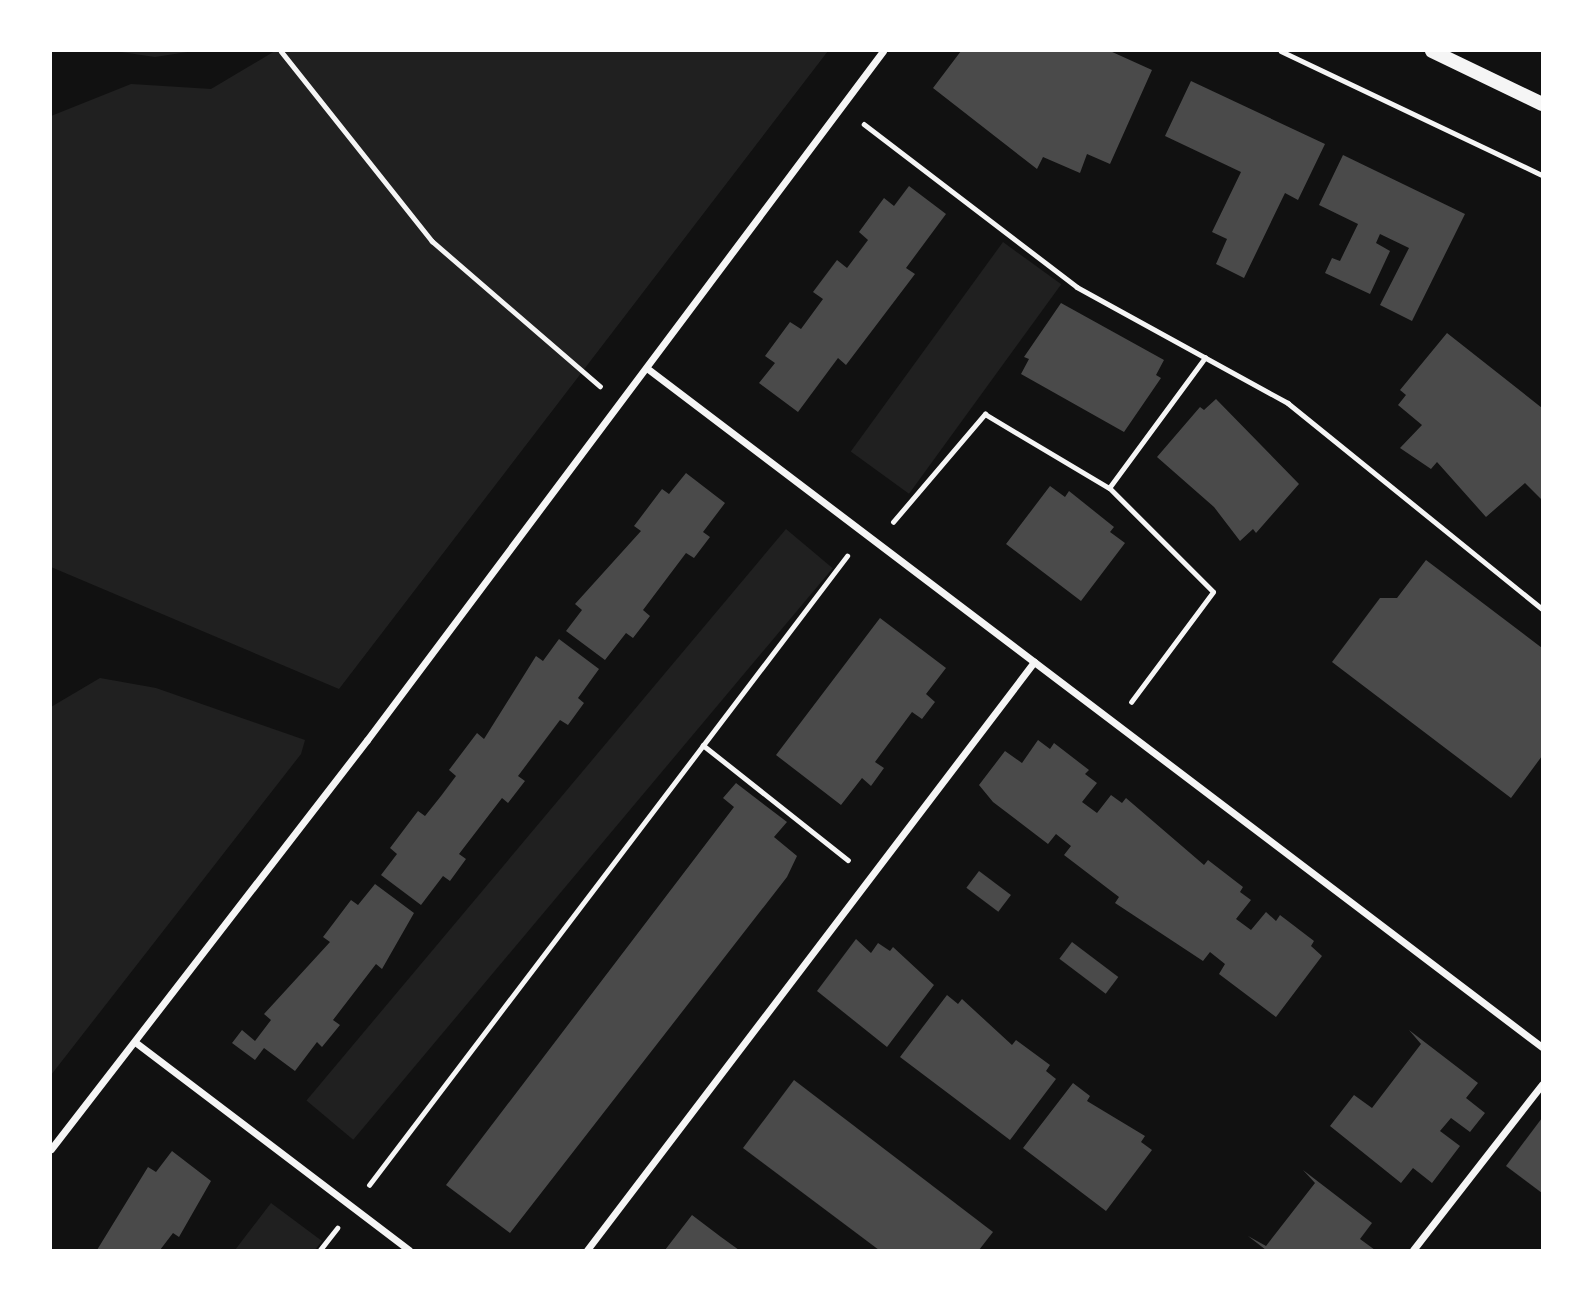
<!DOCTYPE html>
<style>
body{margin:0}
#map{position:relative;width:1593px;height:1301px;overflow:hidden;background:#111;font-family:Inter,sans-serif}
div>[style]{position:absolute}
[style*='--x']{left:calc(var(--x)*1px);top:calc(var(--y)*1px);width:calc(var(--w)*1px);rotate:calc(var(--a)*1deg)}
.green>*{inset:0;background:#202020;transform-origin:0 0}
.building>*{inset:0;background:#4a4a4a;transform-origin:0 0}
.path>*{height:4.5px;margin:-2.25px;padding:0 2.25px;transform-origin:2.25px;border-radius:2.25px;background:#f5f5f5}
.minor>*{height:7px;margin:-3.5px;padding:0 3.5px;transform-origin:3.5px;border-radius:3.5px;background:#f5f5f5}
.secondary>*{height:14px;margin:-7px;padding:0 7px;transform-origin:7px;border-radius:7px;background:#f5f5f5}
span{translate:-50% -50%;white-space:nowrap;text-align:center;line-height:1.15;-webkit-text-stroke:5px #fff;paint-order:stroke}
.frame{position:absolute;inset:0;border:52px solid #fff;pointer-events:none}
</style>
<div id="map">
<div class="green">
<div style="clip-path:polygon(114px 51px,194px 51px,155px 57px)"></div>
<div style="clip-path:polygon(275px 51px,828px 51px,339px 689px,51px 567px,51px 116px,131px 84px,211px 89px)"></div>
<div style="left:1003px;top:242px;width:72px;height:259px;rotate:36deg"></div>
<div style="left:786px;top:529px;width:61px;height:746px;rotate:40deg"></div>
<div style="clip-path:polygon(100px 678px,156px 688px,305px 740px,301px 754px,51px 1075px,51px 707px)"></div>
<div style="clip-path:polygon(271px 1203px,322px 1241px,315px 1250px,235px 1250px)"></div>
</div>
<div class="building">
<div style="clip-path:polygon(961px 51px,1110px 51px,1152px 70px,1110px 164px,1087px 154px,1080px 173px,1043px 157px,1037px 169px,933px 88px)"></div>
<div style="clip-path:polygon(1191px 81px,1325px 144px,1298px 200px,1285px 193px,1244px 278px,1216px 264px,1227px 239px,1212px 232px,1241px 172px,1165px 136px)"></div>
<div style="clip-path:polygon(1343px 155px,1465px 214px,1412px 321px,1380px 305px,1409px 248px,1380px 234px,1376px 243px,1390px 251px,1370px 294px,1325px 273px,1332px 258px,1340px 261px,1358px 224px,1319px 205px)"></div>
<div style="clip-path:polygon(909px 186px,946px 214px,906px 268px,915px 274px,846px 365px,838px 358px,798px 412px,759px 383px,775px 363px,765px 356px,790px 322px,801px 329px,823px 299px,813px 292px,837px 260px,847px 268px,868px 240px,859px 232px,884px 198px,894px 206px)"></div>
<div style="clip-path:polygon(1061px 303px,1164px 360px,1156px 375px,1161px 378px,1124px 432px,1021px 374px,1029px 359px,1024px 357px)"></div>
<div style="clip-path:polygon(1447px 333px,1542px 408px,1542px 500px,1525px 483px,1486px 517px,1437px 462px,1431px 469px,1400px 448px,1422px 425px,1398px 405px,1406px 395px,1400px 390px)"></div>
<div style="clip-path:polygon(1216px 399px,1299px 484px,1256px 533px,1253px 529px,1240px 541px,1214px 507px,1157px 457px,1200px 407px,1204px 410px)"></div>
<div style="clip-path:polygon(686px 473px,725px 503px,703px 532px,710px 537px,694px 558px,686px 553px,643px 610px,650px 616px,633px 638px,626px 633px,605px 660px,566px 631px,582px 610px,575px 604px,641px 531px,634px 526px,662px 489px,669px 494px)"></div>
<div style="clip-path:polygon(1050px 486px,1065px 497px,1069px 491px,1114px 527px,1110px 532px,1125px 543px,1081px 601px,1006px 544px)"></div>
<div style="clip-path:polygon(1426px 560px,1542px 648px,1542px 756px,1511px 798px,1332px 662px,1380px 598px,1397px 598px)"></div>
<div style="clip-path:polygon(880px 618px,946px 668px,926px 694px,935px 702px,922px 719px,912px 712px,875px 762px,884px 768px,871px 786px,862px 778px,841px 805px,776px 755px)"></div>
<div style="clip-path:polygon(559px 639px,599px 669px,578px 698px,584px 703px,568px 725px,560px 720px,518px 776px,525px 781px,508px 803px,502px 798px,459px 854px,466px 859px,450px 881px,443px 876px,421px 905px,381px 875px,397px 854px,390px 848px,418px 811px,425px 816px,441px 796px,456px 776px,449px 770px,477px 733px,484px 739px,536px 656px,543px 661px)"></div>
<div style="clip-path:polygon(1038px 740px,1050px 749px,1054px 743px,1089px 770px,1085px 774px,1097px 783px,1082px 802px,1097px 813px,1111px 795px,1122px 803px,1126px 798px,1204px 865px,1208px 860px,1243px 887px,1240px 892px,1251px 900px,1236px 919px,1251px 930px,1266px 912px,1276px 921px,1280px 915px,1314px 941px,1311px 946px,1322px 956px,1276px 1017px,1219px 974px,1225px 964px,1210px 952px,1203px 961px,1115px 903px,1119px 897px,1064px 855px,1071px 846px,1056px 834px,1048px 844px,993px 802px,979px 785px,1005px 751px,1022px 763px)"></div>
<div style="clip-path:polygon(736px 783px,787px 822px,774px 837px,797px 856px,787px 877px,510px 1233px,446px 1185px,734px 807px,723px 798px)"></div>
<div style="left:979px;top:871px;width:40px;height:21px;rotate:37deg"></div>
<div style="clip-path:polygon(375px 884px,414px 913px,382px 969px,376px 964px,333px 1020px,340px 1025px,322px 1047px,317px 1042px,295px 1071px,264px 1048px,255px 1060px,232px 1043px,242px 1030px,255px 1041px,271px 1020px,264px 1014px,330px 942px,323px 937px,351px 900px,358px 905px)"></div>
<div style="clip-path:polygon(856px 939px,871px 953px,878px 943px,890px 951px,893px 947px,934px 985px,887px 1047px,817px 991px)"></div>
<div style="left:1072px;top:942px;width:58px;height:21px;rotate:37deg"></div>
<div style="clip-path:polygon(947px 995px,958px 1004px,962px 999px,1012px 1045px,1016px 1040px,1050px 1065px,1046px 1071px,1056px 1079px,1010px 1140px,900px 1057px)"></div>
<div style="clip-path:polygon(1409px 1030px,1478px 1083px,1466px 1098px,1485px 1113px,1470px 1132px,1451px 1118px,1440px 1131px,1460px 1146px,1432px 1183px,1413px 1168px,1401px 1183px,1330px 1126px,1354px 1095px,1372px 1108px,1421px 1044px)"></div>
<div style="clip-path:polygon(794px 1080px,993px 1232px,979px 1250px,879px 1250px,743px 1148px)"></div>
<div style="clip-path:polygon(1073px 1083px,1090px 1096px,1087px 1101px,1145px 1136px,1141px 1142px,1152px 1150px,1106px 1211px,1023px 1148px)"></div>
<div style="clip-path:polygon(1542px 1118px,1542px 1193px,1506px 1166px)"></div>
<div style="clip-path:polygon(172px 1151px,211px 1181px,179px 1237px,173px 1233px,160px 1250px,97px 1250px,148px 1167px,156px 1172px)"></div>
<div style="clip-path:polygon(1303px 1170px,1372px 1223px,1360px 1239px,1375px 1250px,1266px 1250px,1248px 1236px,1266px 1246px,1315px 1183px)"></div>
<div style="clip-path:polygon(692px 1215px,721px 1237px,739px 1250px,665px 1250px)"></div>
</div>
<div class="path">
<div style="--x:281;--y:51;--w:243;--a:51.5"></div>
<div style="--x:432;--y:241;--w:222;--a:40.8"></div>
<div style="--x:1281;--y:51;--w:289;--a:25.4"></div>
<div style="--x:864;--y:124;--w:268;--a:37.4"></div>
<div style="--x:1077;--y:287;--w:241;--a:28.8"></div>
<div style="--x:1288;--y:403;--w:327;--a:39"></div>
<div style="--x:893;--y:522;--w:142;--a:-49.6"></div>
<div style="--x:985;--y:414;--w:144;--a:30.8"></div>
<div style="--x:1131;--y:702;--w:137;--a:-53.3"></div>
<div style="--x:1213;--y:592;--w:147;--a:-135"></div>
<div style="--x:1109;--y:488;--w:162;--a:-53.6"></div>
<div style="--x:703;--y:745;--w:185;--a:38.4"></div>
<div style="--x:369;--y:1185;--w:790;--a:-52.77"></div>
<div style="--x:320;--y:1250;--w:28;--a:-52"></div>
</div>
<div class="minor">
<div style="--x:648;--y:369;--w:1122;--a:37.18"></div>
<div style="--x:135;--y:1042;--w:344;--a:37.2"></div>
<div style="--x:51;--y:1149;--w:517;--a:-52.31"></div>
<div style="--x:367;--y:740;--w:861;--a:-53.17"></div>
<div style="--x:587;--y:1250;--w:739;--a:-52.76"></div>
<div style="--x:1413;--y:1250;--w:210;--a:-52.1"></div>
</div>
<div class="secondary">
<div style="--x:1432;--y:51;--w:122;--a:25.7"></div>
</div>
<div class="frame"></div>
</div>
